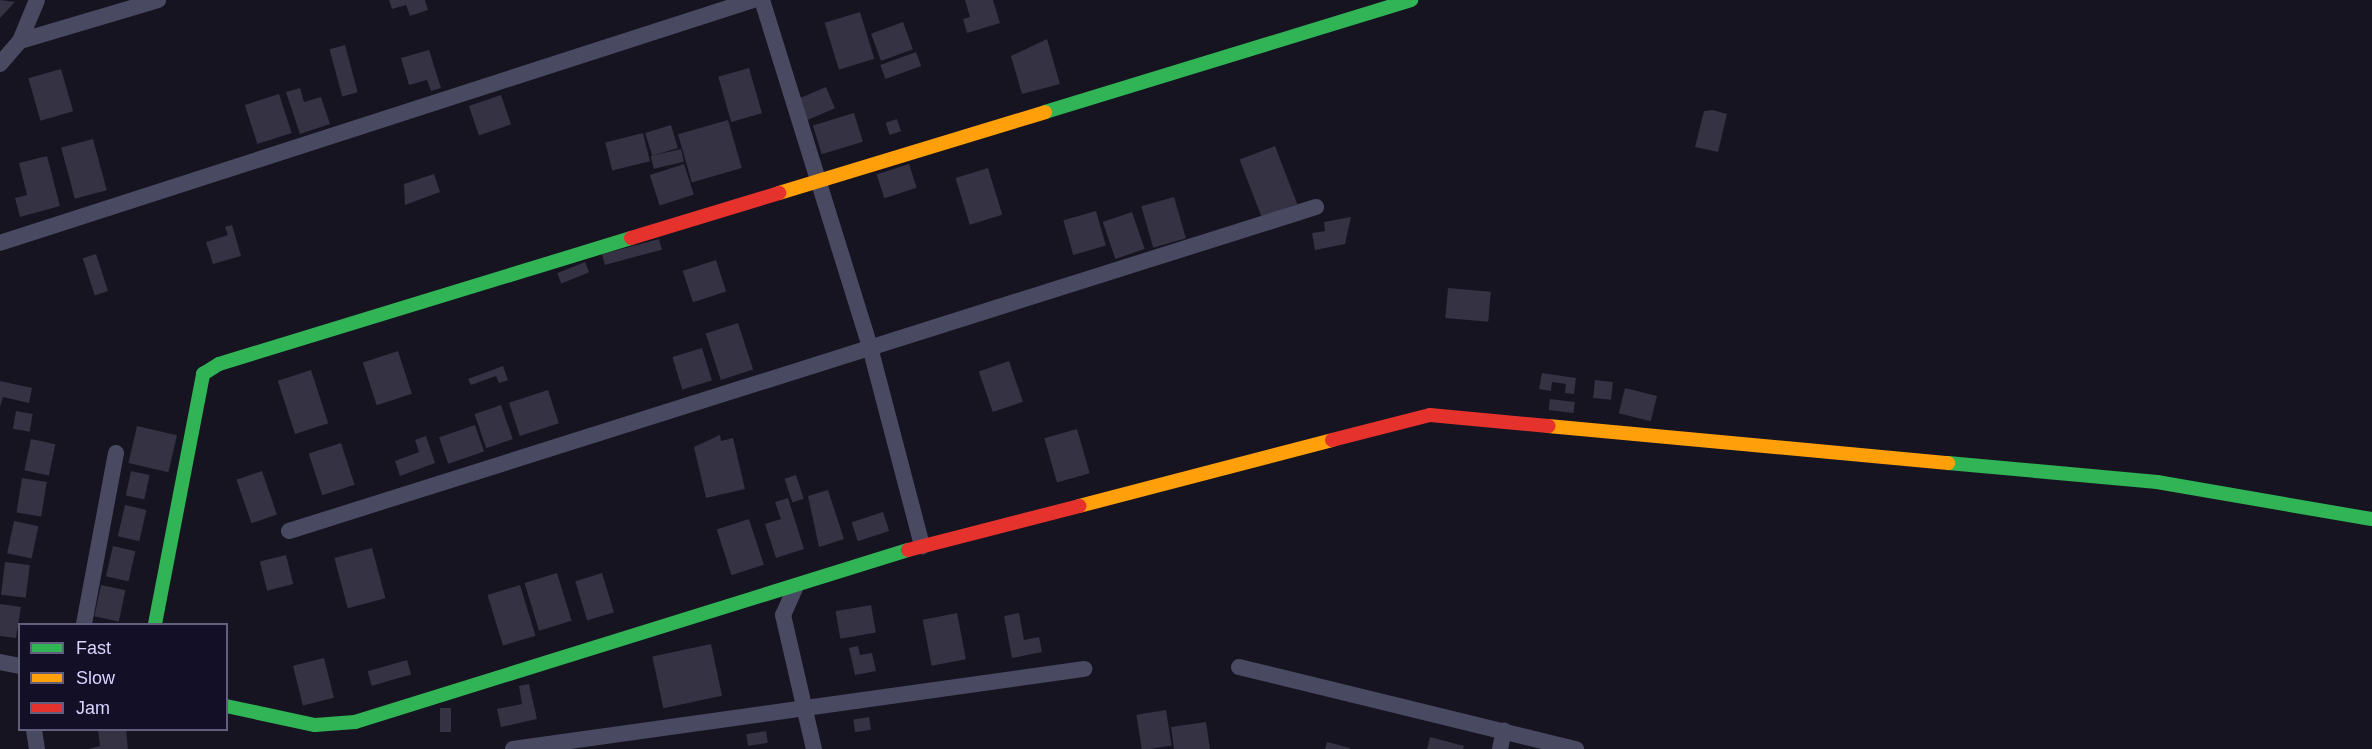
<!DOCTYPE html>
<style>
body{margin:0}
#map{position:relative;width:2372px;height:749px;overflow:hidden;background:#161421;font-family:Arial,sans-serif}
div>[style]{position:absolute}
[style*='--x']{left:calc(var(--x)*1px);top:calc(var(--y)*1px);width:calc(var(--w)*1px);rotate:calc(var(--a)*1deg)}
.building>*{inset:0;background:#343243;transform-origin:0 0}
.street>*{height:16px;margin:-8px;padding:0 8px;transform-origin:8px;border-radius:8px;background:#4a4962}
.fast>*{height:14px;margin:-7px;padding:0 7px;transform-origin:7px;border-radius:7px;background:#30b455}
.slow>*{height:14px;margin:-7px;padding:0 7px;transform-origin:7px;border-radius:7px;background:#ff9f0a}
.jam>*{height:14px;margin:-7px;padding:0 7px;transform-origin:7px;border-radius:7px;background:#e5322d}
span{translate:-50% -50%;white-space:nowrap;text-align:center;line-height:1.15;-webkit-text-stroke:4.5px #130f26;paint-order:stroke}
.legend{position:absolute;left:18px;top:623px;width:210px;height:108px;box-sizing:border-box;background:#130f26;border:2px solid #625e7d;margin:0;padding:8px 10px;list-style:none;font-size:18px;color:#d9d4ff}
.legend li{display:flex;align-items:center;gap:12px;height:30px}
.legend b{width:30px;border:2px solid #625e7d}
</style>
<div id="map">
<div class="building">
<div style="clip-path:polygon(0 0,15px 2px,0 18px)"></div>
<div style="clip-path:polygon(389px 0,425px 0,428px 10px,410px 16px,406px 5px,392px 9px)"></div>
<div style="clip-path:polygon(965px 0,993px 0,1000px 23px,967px 33px,963px 19px,970px 17px)"></div>
<div style="left:860px;top:12px;width:49px;height:37px;rotate:73deg"></div>
<div style="left:903px;top:22px;width:29px;height:34px;rotate:70deg"></div>
<div style="clip-path:polygon(1047px 39px,1060px 84px,1022px 94px,1011px 56px)"></div>
<div style="left:345px;top:45px;width:49px;height:16px;rotate:75deg"></div>
<div style="clip-path:polygon(429px 50px,441px 88px,431px 91px,427px 80px,409px 85px,401px 58px)"></div>
<div style="left:916px;top:52px;width:15px;height:38px;rotate:70deg"></div>
<div style="left:749px;top:68px;width:47px;height:32px;rotate:74deg"></div>
<div style="left:61px;top:69px;width:44px;height:34px;rotate:74deg"></div>
<div style="left:826px;top:87px;width:23px;height:30px;rotate:67deg"></div>
<div style="clip-path:polygon(300px 88px,304px 102px,321px 97px,330px 124px,300px 134px,286px 92px)"></div>
<div style="left:279px;top:94px;width:41px;height:36px;rotate:72deg"></div>
<div style="left:501px;top:95px;width:31px;height:34px;rotate:71deg"></div>
<div style="clip-path:polygon(1713px 110px,1727px 114px,1718px 152px,1695px 147px,1704px 111px)"></div>
<div style="left:854px;top:113px;width:30px;height:43px;rotate:73deg"></div>
<div style="left:897px;top:119px;width:13px;height:12px;rotate:72deg"></div>
<div style="left:728px;top:120px;width:50px;height:52px;rotate:74deg"></div>
<div style="left:671px;top:125px;width:24px;height:27px;rotate:73deg"></div>
<div style="left:643px;top:133px;width:29px;height:39px;rotate:76deg"></div>
<div style="left:93px;top:139px;width:53px;height:33px;rotate:75deg"></div>
<div style="left:1275px;top:146px;width:62px;height:38px;rotate:69deg"></div>
<div style="left:681px;top:149px;width:13px;height:31px;rotate:77deg"></div>
<div style="clip-path:polygon(47px 156px,60px 206px,20px 217px,15px 198px,27px 195px,19px 163px)"></div>
<div style="left:684px;top:164px;width:32px;height:36px;rotate:72deg"></div>
<div style="left:909px;top:164px;width:25px;height:34px;rotate:72deg"></div>
<div style="left:988px;top:168px;width:49px;height:34px;rotate:73deg"></div>
<div style="clip-path:polygon(434px 174px,440px 192px,405px 205px,404px 184px)"></div>
<div style="left:1174px;top:197px;width:43px;height:34px;rotate:74deg"></div>
<div style="left:1096px;top:211px;width:36px;height:34px;rotate:74deg"></div>
<div style="left:1132px;top:212px;width:39px;height:31px;rotate:71deg"></div>
<div style="clip-path:polygon(1351px 217px,1345px 244px,1315px 250px,1312px 233px,1325px 231px,1324px 222px)"></div>
<div style="clip-path:polygon(232px 225px,241px 256px,213px 264px,206px 242px,228px 235px,225px 227px)"></div>
<div style="left:659px;top:239px;width:11px;height:59px;rotate:75deg"></div>
<div style="left:96px;top:254px;width:39px;height:14px;rotate:72deg"></div>
<div style="left:716px;top:260px;width:33px;height:35px;rotate:72deg"></div>
<div style="left:585px;top:262px;width:11px;height:30px;rotate:68deg"></div>
<div style="left:1448px;top:288px;width:43px;height:30px;rotate:5deg"></div>
<div style="left:738px;top:323px;width:49px;height:34px;rotate:72deg"></div>
<div style="left:702px;top:348px;width:34px;height:31px;rotate:73deg"></div>
<div style="left:398px;top:351px;width:45px;height:37px;rotate:72deg"></div>
<div style="left:1009px;top:361px;width:43px;height:32px;rotate:71deg"></div>
<div style="clip-path:polygon(503px 366px,508px 380px,499px 383px,496px 376px,471px 385px,468px 379px)"></div>
<div style="left:311px;top:370px;width:56px;height:35px;rotate:72deg"></div>
<div style="clip-path:polygon(1542px 373px,1576px 378px,1574px 394px,1565px 393px,1566px 384px,1552px 382px,1551px 391px,1539px 389px)"></div>
<div style="left:1595px;top:380px;width:18px;height:18px;rotate:6deg"></div>
<div style="clip-path:polygon(0 381px,32px 388px,29px 403px,3px 397px,0 407px)"></div>
<div style="left:1625px;top:388px;width:33px;height:26px;rotate:14deg"></div>
<div style="left:548px;top:390px;width:35px;height:41px;rotate:72deg"></div>
<div style="left:1550px;top:399px;width:25px;height:11px;rotate:7deg"></div>
<div style="left:501px;top:405px;width:36px;height:28px;rotate:71deg"></div>
<div style="left:16px;top:411px;width:17px;height:18px;rotate:10deg"></div>
<div style="left:475px;top:425px;width:28px;height:38px;rotate:71deg"></div>
<div style="left:137px;top:426px;width:41px;height:38px;rotate:13deg"></div>
<div style="left:1077px;top:429px;width:46px;height:34px;rotate:74deg"></div>
<div style="clip-path:polygon(720px 435px,721px 441px,733px 438px,745px 489px,706px 498px,694px 447px)"></div>
<div style="clip-path:polygon(426px 436px,435px 463px,400px 476px,395px 461px,419px 452px,415px 440px)"></div>
<div style="left:31px;top:439px;width:25px;height:32px;rotate:12deg"></div>
<div style="left:341px;top:443px;width:44px;height:34px;rotate:72deg"></div>
<div style="left:131px;top:471px;width:19px;height:25px;rotate:12deg"></div>
<div style="left:262px;top:471px;width:46px;height:27px;rotate:71deg"></div>
<div style="left:796px;top:475px;width:25px;height:12px;rotate:72deg"></div>
<div style="left:22px;top:478px;width:25px;height:35px;rotate:9deg"></div>
<div style="clip-path:polygon(828px 490px,844px 539px,819px 547px,808px 496px)"></div>
<div style="clip-path:polygon(788px 498px,804px 549px,776px 558px,765px 524px,781px 519px,775px 502px)"></div>
<div style="left:125px;top:505px;width:22px;height:32px;rotate:13deg"></div>
<div style="left:883px;top:512px;width:20px;height:33px;rotate:72deg"></div>
<div style="left:749px;top:519px;width:48px;height:34px;rotate:72deg"></div>
<div style="left:14px;top:521px;width:25px;height:33px;rotate:12deg"></div>
<div style="left:113px;top:546px;width:23px;height:31px;rotate:13deg"></div>
<div style="left:372px;top:548px;width:52px;height:39px;rotate:75deg"></div>
<div style="left:286px;top:555px;width:30px;height:27px;rotate:76deg"></div>
<div style="left:5px;top:562px;width:25px;height:33px;rotate:7deg"></div>
<div style="left:557px;top:573px;width:50px;height:34px;rotate:73deg"></div>
<div style="left:602px;top:573px;width:41px;height:28px;rotate:73deg"></div>
<div style="left:101px;top:585px;width:25px;height:32px;rotate:12deg"></div>
<div style="left:520px;top:585px;width:53px;height:34px;rotate:73deg"></div>
<div style="clip-path:polygon(0 604px,21px 607px,16px 638px,0 636px)"></div>
<div style="left:871px;top:605px;width:28px;height:36px;rotate:80deg"></div>
<div style="left:957px;top:613px;width:47px;height:35px;rotate:79deg"></div>
<div style="clip-path:polygon(1019px 613px,1024px 640px,1039px 637px,1042px 652px,1012px 658px,1004px 616px)"></div>
<div style="left:711px;top:644px;width:53px;height:60px;rotate:78deg"></div>
<div style="clip-path:polygon(858px 646px,860px 655px,872px 653px,876px 671px,855px 675px,849px 648px)"></div>
<div style="left:324px;top:658px;width:41px;height:32px;rotate:76deg"></div>
<div style="left:407px;top:660px;width:15px;height:41px;rotate:74deg"></div>
<div style="clip-path:polygon(529px 684px,537px 719px,501px 727px,497px 709px,522px 704px,519px 686px)"></div>
<div style="left:440px;top:708px;width:11px;height:24px"></div>
<div style="left:1166px;top:710px;width:36px;height:30px;rotate:81deg"></div>
<div style="left:869px;top:717px;width:13px;height:16px;rotate:81deg"></div>
<div style="clip-path:polygon(1206px 722px,1210px 749px,1174px 749px,1171px 727px)"></div>
<div style="clip-path:polygon(98px 730px,126px 730px,128px 749px,88px 749px,100px 746px)"></div>
<div style="left:766px;top:731px;width:12px;height:20px;rotate:81deg"></div>
<div style="clip-path:polygon(1430px 737px,1464px 746px,1463px 749px,1427px 749px)"></div>
<div style="clip-path:polygon(1327px 742px,1350px 748px,1350px 749px,1325px 749px)"></div>
</div>
<div class="street">
<div style="--x:762;--y:0;--w:368;--a:72.7"></div>
<div style="--x:871;--y:351;--w:202;--a:75.3"></div>
<div style="--x:20;--y:41;--w:144;--a:-16.5"></div>
<div style="--x:0;--y:64;--w:30;--a:-49"></div>
<div style="--x:20;--y:41;--w:44;--a:-67.5"></div>
<div style="--x:0;--y:243;--w:791;--a:-17.89"></div>
<div style="--x:289;--y:531;--w:1077;--a:-17.51"></div>
<div style="--x:796;--y:586;--w:32;--a:114"></div>
<div style="--x:783;--y:615;--w:138;--a:77"></div>
<div style="--x:84;--y:624;--w:174;--a:-79.4"></div>
<div style="--x:0;--y:662;--w:20;--a:11"></div>
<div style="--x:1239;--y:667;--w:347;--a:13.7"></div>
<div style="--x:34;--y:730;--w:19;--a:81"></div>
<div style="--x:513;--y:749;--w:577;--a:-7.98"></div>
<div style="--x:1500;--y:749;--w:19;--a:-78"></div>
</div>
<div class="fast">
<div style="--x:1045;--y:112;--w:383;--a:-17"></div>
<div style="--x:1948;--y:463;--w:210;--a:5.2"></div>
<div style="--x:2157;--y:482;--w:218;--a:9.8"></div>
<div style="--x:155;--y:624;--w:255;--a:-79.1"></div>
<div style="--x:203;--y:374;--w:19;--a:-32"></div>
<div style="--x:219;--y:364;--w:431;--a:-17"></div>
<div style="--x:226;--y:706;--w:91;--a:12.1"></div>
<div style="--x:315;--y:725;--w:40;--a:-4.3"></div>
<div style="--x:355;--y:722;--w:579;--a:-17.28"></div>
</div>
<div class="slow">
<div style="--x:779;--y:193;--w:278;--a:-16.9"></div>
<div style="--x:1548;--y:426;--w:402;--a:5.3"></div>
<div style="--x:1079;--y:506;--w:261;--a:-14.6"></div>
</div>
<div class="jam">
<div style="--x:631;--y:238;--w:155;--a:-16.9"></div>
<div style="--x:1332;--y:440;--w:101;--a:-14.3"></div>
<div style="--x:1430;--y:415;--w:119;--a:5.3"></div>
<div style="--x:908;--y:550;--w:177;--a:-14.4"></div>
</div>
<ul class="legend">
<li><b style="height:8px;background:#30b455"></b>Fast</li>
<li><b style="height:8px;background:#ff9f0a"></b>Slow</li>
<li><b style="height:8px;background:#e5322d"></b>Jam</li>
</ul>
</div>
